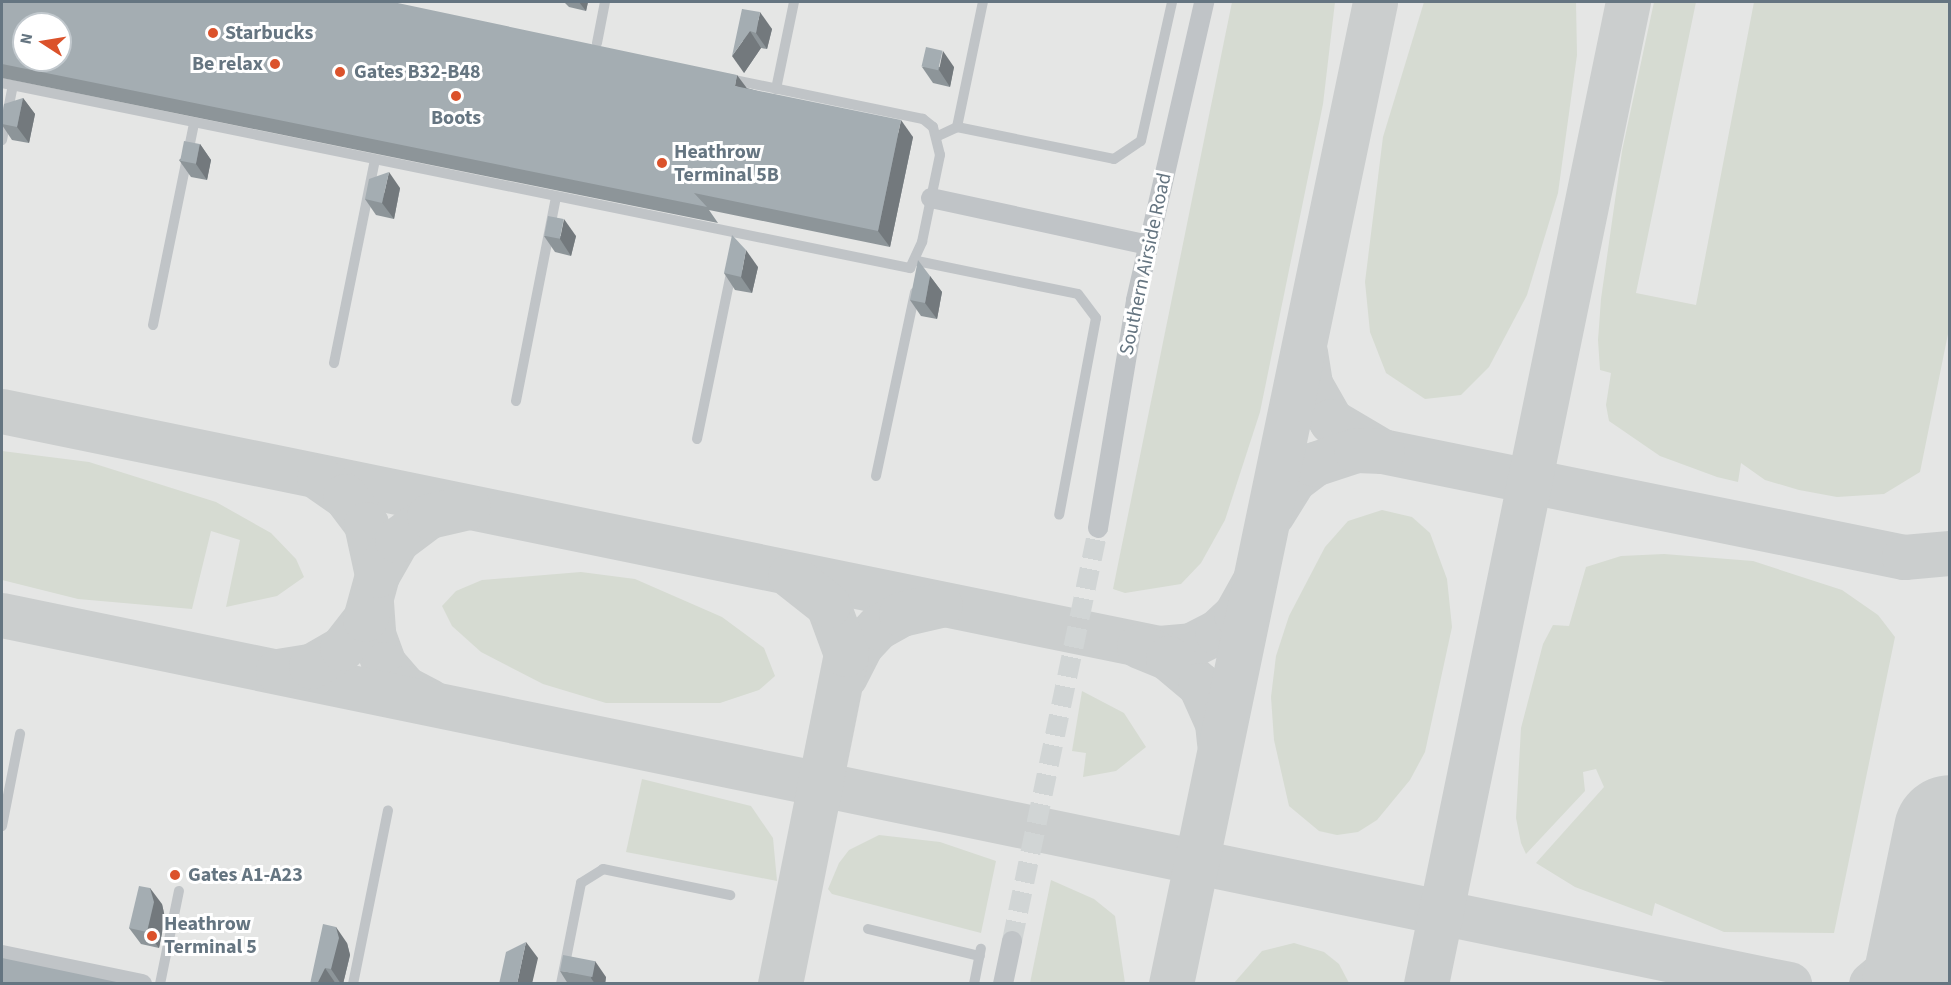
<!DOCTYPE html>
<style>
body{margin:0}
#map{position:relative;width:1951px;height:985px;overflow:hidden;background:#f5f5f1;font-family:"Source Sans 3",sans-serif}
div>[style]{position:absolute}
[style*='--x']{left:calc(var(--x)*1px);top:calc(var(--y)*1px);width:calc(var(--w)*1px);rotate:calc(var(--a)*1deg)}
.built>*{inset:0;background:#e5e6e5}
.green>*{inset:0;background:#d6dbd2}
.taxiway>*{height:45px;margin:-22.5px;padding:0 22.5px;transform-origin:22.5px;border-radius:22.5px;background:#cbcece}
.runway>*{height:112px;margin:-56px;padding:0 56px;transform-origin:56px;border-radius:56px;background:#cbcece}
.minor-tunnel>*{height:20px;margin-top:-10px;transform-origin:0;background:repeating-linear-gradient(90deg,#d1d5d5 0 20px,transparent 0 30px)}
.service>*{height:10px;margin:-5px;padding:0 5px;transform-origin:5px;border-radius:5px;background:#c0c4c7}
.minor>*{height:20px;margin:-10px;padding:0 10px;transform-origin:10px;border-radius:10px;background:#c0c4c7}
.wall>*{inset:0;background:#8d9599}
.shaded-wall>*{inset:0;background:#73797d}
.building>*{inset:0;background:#a4adb2;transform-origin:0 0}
.dots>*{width:16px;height:16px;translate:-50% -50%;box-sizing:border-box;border:3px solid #fff;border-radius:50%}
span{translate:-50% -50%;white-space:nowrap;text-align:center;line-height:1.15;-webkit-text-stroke:6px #fff;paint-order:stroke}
.poi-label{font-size:20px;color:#657581;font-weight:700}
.left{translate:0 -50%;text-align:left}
.right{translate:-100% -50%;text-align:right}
.street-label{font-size:20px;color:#657581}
.frame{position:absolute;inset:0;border:3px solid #657581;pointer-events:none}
.north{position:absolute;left:12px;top:12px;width:60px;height:60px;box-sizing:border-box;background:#fff;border:2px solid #c1c8cd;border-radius:50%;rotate:282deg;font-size:16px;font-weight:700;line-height:24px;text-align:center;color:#657581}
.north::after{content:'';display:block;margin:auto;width:21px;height:27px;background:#db522b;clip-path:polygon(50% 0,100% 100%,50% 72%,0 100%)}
</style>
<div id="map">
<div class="built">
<div style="clip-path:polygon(evenodd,2px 2px,1949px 2px,1949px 983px,2px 984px,2px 2px,24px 24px,60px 24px,60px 60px,24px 60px,24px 24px)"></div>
</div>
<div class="green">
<div style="clip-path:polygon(1232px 2px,1335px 2px,1323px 104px,1260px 412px,1225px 520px,1201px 563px,1181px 584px,1125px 593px,1113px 589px)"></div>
<div style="clip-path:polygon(1424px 2px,1576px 2px,1577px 55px,1558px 193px,1527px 295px,1489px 367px,1461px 395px,1425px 399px,1386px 373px,1370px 332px,1365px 282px,1383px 137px)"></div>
<div style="clip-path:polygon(1654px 2px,1696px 2px,1636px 293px,1696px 305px,1754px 2px,1949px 2px,1949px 329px,1920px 472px,1884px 494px,1837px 497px,1799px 490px,1765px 480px,1741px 463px,1738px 482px,1717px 477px,1660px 456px,1609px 421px,1606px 405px,1611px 373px,1600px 370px,1598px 340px,1601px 299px,1622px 151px)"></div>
<div style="clip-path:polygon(2px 451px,89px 462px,216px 502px,271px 533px,296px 559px,304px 577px,277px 596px,226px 607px,240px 540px,211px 531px,192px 609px,78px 599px,2px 580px)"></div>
<div style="clip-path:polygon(1382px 510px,1412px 517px,1430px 533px,1447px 579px,1452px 627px,1425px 752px,1410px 780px,1377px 820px,1358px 832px,1337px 835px,1319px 831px,1289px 806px,1274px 740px,1271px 697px,1276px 656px,1289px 616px,1325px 547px,1348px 521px)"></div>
<div style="clip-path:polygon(1664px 554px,1753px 561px,1842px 590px,1878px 615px,1895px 637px,1834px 933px,1724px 932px,1655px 903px,1652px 916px,1575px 887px,1536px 863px,1604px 787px,1596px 769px,1583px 772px,1585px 791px,1526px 854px,1521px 843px,1516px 818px,1521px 728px,1543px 644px,1553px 625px,1569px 626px,1586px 567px,1621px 556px)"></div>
<div style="clip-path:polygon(581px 572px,635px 579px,722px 617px,764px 648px,775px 676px,759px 690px,720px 703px,606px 703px,543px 684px,481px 652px,452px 626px,442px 606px,456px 591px,482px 580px)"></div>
<div style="clip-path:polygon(1082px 691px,1124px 713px,1146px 747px,1116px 771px,1083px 777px,1086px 753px,1072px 751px)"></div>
<div style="clip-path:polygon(642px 779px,751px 806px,773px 838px,777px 881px,626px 852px)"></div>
<div style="clip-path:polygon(879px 835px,940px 842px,996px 861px,981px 933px,832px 894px,828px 889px,839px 863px,849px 850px)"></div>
<div style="clip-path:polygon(1051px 880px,1094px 899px,1115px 916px,1125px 983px,1030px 983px)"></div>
<div style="clip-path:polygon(1294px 943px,1324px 952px,1339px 964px,1349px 983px,1234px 983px,1262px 951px)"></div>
</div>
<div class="taxiway">
<div style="--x:1305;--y:352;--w:32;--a:81"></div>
<div style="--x:1310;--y:384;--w:43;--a:60.4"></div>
<div style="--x:1331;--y:421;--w:59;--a:30.5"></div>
<div style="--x:1382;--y:451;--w:533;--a:11.48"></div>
<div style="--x:1904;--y:557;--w:46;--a:-5"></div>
<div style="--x:2;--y:411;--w:1181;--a:11.58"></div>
<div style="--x:1159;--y:648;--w:32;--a:-5"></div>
<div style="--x:1191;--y:645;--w:29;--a:-27"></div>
<div style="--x:1217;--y:632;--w:26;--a:-43"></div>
<div style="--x:1236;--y:614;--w:37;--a:-61"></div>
<div style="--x:319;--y:478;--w:32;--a:35"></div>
<div style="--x:345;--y:496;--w:35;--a:53"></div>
<div style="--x:366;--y:524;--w:52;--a:77.8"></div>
<div style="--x:1272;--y:514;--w:40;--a:-58"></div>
<div style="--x:1293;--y:480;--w:26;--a:-37"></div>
<div style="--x:1314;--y:464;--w:44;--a:-18.4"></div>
<div style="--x:1356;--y:450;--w:26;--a:2"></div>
<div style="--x:371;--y:602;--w:32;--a:86"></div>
<div style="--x:373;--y:634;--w:32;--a:70"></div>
<div style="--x:384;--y:664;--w:32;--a:49"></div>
<div style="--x:405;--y:688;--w:27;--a:28"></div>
<div style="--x:2;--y:615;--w:1825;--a:11.67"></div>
<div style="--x:1139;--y:646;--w:31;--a:22"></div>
<div style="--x:1168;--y:658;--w:42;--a:40.2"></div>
<div style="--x:1200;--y:685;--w:42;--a:65.9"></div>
<div style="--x:1217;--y:723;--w:20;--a:84"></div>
<div style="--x:278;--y:671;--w:33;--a:-9"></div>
<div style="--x:311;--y:666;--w:36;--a:-30"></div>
<div style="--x:342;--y:648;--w:37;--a:-52"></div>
<div style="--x:365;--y:619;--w:46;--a:-74.7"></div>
<div style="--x:377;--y:575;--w:40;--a:-60.3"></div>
<div style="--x:397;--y:540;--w:40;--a:-37"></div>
<div style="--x:429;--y:516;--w:40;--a:-13"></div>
<div style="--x:845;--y:676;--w:34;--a:-63"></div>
<div style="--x:860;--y:646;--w:26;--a:-47"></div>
<div style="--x:878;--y:627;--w:26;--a:-29"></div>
<div style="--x:901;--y:614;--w:40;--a:-13"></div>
<div style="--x:780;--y:984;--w:337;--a:-78.7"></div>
<div style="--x:846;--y:654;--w:52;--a:-110.2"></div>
<div style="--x:828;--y:605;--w:48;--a:-141.7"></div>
<div style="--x:1171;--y:984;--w:1003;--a:-78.26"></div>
<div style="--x:1426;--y:984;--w:1003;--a:-78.38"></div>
<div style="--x:1871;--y:984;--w:62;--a:-40.4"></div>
<div style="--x:1918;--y:944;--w:34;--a:-64"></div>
</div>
<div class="runway">
<div style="--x:1918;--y:984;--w:156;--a:-78.2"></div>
</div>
<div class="minor-tunnel">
<div style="--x:1012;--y:941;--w:422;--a:-78.2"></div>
</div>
<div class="service">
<div style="--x:597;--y:43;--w:42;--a:-79"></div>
<div style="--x:2;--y:83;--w:927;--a:11.52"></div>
<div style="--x:910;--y:268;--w:29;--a:-65"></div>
<div style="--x:922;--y:242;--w:89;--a:-78.3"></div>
<div style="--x:940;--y:155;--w:29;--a:-104"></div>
<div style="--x:933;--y:127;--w:13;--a:-141"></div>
<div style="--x:923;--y:119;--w:198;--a:-168.3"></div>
<div style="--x:776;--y:89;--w:89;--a:-78.3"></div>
<div style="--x:957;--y:127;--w:128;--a:-78.3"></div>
<div style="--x:938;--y:136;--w:21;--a:-25"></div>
<div style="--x:957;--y:127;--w:160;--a:11.5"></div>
<div style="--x:1114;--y:159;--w:32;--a:-34"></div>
<div style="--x:1141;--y:141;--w:142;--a:-77.4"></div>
<div style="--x:2;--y:140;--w:56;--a:-78.7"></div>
<div style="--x:917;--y:261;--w:164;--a:11.6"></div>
<div style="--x:1078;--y:294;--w:30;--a:53"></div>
<div style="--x:1096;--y:318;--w:200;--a:100.6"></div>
<div style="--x:153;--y:325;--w:206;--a:-78.5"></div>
<div style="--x:334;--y:363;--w:207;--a:-78.6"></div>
<div style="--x:516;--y:401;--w:207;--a:-78.9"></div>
<div style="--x:697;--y:439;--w:174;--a:-78.4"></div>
<div style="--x:876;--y:476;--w:188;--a:-78"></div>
<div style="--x:2;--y:826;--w:94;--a:-78.9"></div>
<div style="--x:868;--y:929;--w:115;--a:13.6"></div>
<div style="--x:160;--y:984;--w:95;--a:-78.5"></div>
<div style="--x:353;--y:984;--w:177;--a:-78.6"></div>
<div style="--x:561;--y:984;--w:103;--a:-78.8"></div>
<div style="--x:581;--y:883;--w:26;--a:-32"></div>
<div style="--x:603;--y:869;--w:130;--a:11.6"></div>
<div style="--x:974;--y:984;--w:36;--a:-79"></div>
</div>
<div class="minor">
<div style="--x:931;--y:198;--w:223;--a:12.2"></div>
<div style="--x:1098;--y:528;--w:231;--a:-80.5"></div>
<div style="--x:1136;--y:300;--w:306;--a:-77.1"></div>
<div style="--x:2;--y:955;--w:143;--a:11.7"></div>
<div style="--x:1003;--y:984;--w:44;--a:-78.2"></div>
</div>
<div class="wall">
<div style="clip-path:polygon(2px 2px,747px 88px,913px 137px,890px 247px,709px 210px,718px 223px,2px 78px)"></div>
<div style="clip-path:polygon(564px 2px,588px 2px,586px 11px,569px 7px)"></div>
<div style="clip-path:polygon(742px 9px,772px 29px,767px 49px,761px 48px,744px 73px)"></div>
<div style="clip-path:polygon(922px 67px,954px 67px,950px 87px,933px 83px)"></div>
<div style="clip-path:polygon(23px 98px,35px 114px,29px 143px,12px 140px,2px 125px,2px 117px)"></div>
<div style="clip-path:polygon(200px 144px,211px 160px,207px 180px,191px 177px,179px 160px)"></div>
<div style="clip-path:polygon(400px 188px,394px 219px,376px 215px,365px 199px)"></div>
<div style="clip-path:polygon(544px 236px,576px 236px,571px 256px,555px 252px)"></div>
<div style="clip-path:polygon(758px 267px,752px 293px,735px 290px,724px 273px)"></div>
<div style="clip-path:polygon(930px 276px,942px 292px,937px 319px,921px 316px,910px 300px)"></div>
<div style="clip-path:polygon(162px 904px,165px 918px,159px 948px,141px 944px,129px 928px)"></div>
<div style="clip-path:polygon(347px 943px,350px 955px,343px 984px,310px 984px)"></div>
<div style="clip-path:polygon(560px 971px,606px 977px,605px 984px,568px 984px)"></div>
</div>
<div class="shaded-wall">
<div style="clip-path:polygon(579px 2px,588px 2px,586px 11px)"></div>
<div style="clip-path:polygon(760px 12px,772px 29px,767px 49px,756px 33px)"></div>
<div style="clip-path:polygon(750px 31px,761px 48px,744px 73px,732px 56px)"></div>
<div style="clip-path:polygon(943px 51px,954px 67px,950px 87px,939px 70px)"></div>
<div style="clip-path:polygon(737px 75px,749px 91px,735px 86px)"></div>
<div style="clip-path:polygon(23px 98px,35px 114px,29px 143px,17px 127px)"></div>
<div style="clip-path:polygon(901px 120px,913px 137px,890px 247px,878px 231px)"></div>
<div style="clip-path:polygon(200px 144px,211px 160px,207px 180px,196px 164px)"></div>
<div style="clip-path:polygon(389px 172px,400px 188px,394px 219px,382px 203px)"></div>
<div style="clip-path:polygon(564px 219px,576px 236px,571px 256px,560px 239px)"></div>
<div style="clip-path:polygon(746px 250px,758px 267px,752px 293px,741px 277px)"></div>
<div style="clip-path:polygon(930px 276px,942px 292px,937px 319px,925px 303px)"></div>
<div style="clip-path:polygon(150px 888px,162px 904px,165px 918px,159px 948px,147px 932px)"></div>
<div style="clip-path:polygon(336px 927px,347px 943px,350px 955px,343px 984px,341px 984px,331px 969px)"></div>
<div style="clip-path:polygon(526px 942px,538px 958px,532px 984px,517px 984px)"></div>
<div style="clip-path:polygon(595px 961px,606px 977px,605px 984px,595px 984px,591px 978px)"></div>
<div style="clip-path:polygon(325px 968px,336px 984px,317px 984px)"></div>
</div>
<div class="building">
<div style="clip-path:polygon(evenodd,2px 2px,393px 2px,737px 75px,735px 86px,901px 120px,878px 231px,694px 193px,707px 207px,2px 64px,2px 2px,24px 24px,60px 24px,60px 60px,24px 60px,24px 24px)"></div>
<div style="clip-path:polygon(742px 9px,760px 12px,756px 33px,750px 31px,732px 56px)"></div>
<div style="left:926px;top:47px;width:17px;height:20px;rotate:13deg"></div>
<div style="clip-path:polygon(23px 98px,17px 127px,2px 124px,2px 117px,4px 104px)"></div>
<div style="left:184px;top:141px;width:16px;height:20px;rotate:11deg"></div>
<div style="clip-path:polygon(389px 172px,382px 203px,365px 199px,369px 179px)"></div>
<div style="left:548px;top:216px;width:16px;height:20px;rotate:11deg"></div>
<div style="clip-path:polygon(732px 235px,746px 250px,741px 277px,724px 273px)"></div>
<div style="clip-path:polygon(918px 260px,930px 276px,925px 303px,910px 300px)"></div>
<div style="clip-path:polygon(139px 886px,150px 888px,154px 902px,147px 932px,129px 928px)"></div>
<div style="clip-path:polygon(323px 924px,336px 927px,339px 938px,331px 969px,325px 968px,317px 984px,310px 984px)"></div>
<div style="clip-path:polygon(526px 942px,517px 984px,499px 984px,506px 952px)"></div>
<div style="left:563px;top:955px;width:33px;height:16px;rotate:11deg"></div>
<div style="clip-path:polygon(2px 958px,126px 984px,2px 984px)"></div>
</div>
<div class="dots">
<div style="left:213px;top:33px;background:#db522b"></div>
<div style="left:275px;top:64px;background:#db522b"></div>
<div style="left:340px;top:72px;background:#db522b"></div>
<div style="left:456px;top:96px;background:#db522b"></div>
<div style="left:662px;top:163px;background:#db522b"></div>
<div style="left:175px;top:875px;background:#db522b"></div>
<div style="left:152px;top:936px;background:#db522b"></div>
</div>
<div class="poi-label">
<span class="left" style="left:225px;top:33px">Starbucks</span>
<span class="right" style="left:263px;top:64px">Be relax</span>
<span class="left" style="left:354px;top:72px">Gates B32-B48</span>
<span style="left:456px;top:118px">Boots</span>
<span class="left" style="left:674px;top:164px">Heathrow<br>Terminal 5B</span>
<span class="left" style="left:188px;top:875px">Gates A1-A23</span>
<span class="left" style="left:164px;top:936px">Heathrow<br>Terminal 5</span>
</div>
<div class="street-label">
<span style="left:1146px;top:264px;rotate:-78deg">Southern Airside Road</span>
</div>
<div class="frame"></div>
<div class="north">N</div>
</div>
